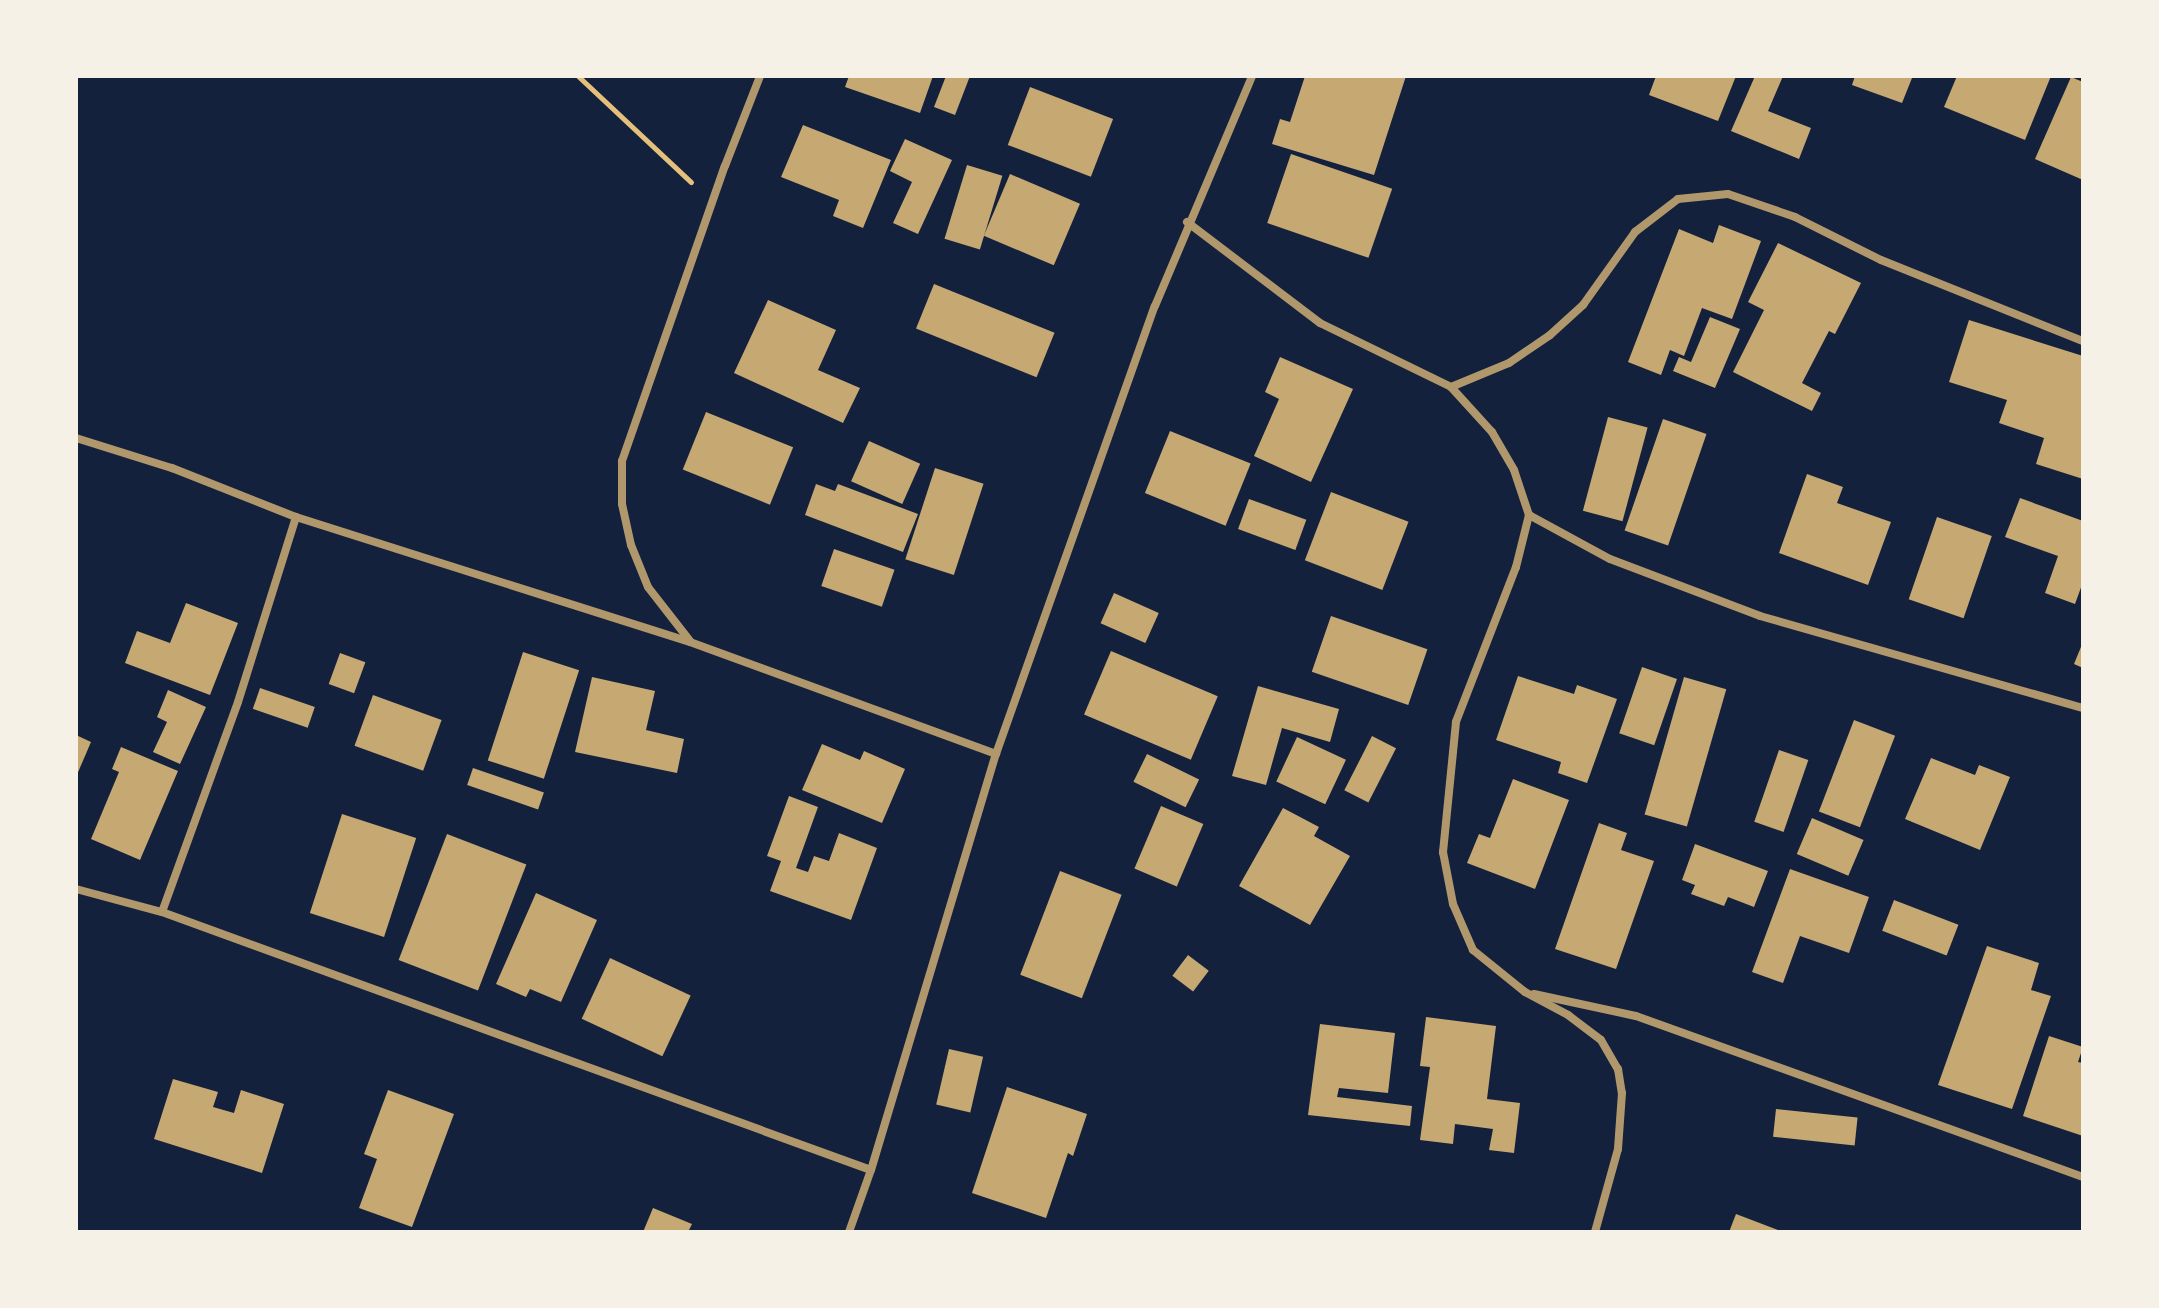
<!DOCTYPE html>
<style>
body{margin:0}
#map{position:relative;width:2159px;height:1308px;overflow:hidden;background:#14213d;font-family:"Varela Round",sans-serif}
div>[style]{position:absolute}
[style*='--x']{left:calc(var(--x)*1px);top:calc(var(--y)*1px);width:calc(var(--w)*1px);rotate:calc(var(--a)*1deg)}
.building>*{inset:0;background:#c6a872;transform-origin:0 0}
.path>*{height:5px;margin:-2.5px;padding:0 2.5px;transform-origin:2.5px;border-radius:2.5px;background:#e5c07b}
.minor>*{height:8px;margin:-4px;padding:0 4px;transform-origin:4px;border-radius:4px;background:#b1986c}
span{translate:-50% -50%;white-space:nowrap;text-align:center;line-height:1.15;-webkit-text-stroke:7px #f6f1e7;paint-order:stroke}
.frame{position:absolute;inset:0;border:78px solid #f6f1e7;pointer-events:none}
</style>
<div id="map">
<div class="building">
<div style="clip-path:polygon(849px 76px,933px 76px,920px 113px,845px 87px)"></div>
<div style="clip-path:polygon(946px 76px,970px 76px,955px 115px,934px 107px)"></div>
<div style="clip-path:polygon(1305px 76px,1406px 76px,1374px 175px,1272px 144px,1280px 119px,1290px 122px)"></div>
<div style="clip-path:polygon(1656px 76px,1700px 78px,1736px 76px,1718px 121px,1649px 95px)"></div>
<div style="clip-path:polygon(1755px 76px,1783px 76px,1768px 111px,1811px 128px,1799px 159px,1731px 131px)"></div>
<div style="clip-path:polygon(1855px 76px,1907px 76px,1912px 78px,1902px 103px,1852px 85px)"></div>
<div style="clip-path:polygon(1957px 76px,2051px 76px,2025px 140px,1944px 107px)"></div>
<div style="clip-path:polygon(2071px 77px,2083px 82px,2083px 180px,2035px 159px)"></div>
<div style="left:1030px;top:87px;width:89px;height:62px;rotate:21deg"></div>
<div style="clip-path:polygon(803px 125px,891px 160px,863px 228px,833px 216px,839px 200px,781px 177px)"></div>
<div style="clip-path:polygon(905px 139px,952px 160px,918px 234px,893px 223px,912px 182px,890px 171px)"></div>
<div style="left:1291px;top:154px;width:107px;height:73px;rotate:19deg"></div>
<div style="left:967px;top:165px;width:37px;height:77px;rotate:17deg"></div>
<div style="left:1010px;top:174px;width:76px;height:67px;rotate:23deg"></div>
<div style="clip-path:polygon(1719px 225px,1761px 241px,1732px 319px,1702px 308px,1684px 356px,1670px 350px,1661px 375px,1628px 362px,1679px 229px,1713px 243px)"></div>
<div style="clip-path:polygon(1778px 243px,1861px 283px,1835px 334px,1829px 331px,1802px 383px,1821px 393px,1812px 411px,1733px 372px,1764px 310px,1748px 302px)"></div>
<div style="left:934px;top:284px;width:130px;height:48px;rotate:22deg"></div>
<div style="clip-path:polygon(768px 300px,836px 330px,818px 370px,860px 388px,843px 423px,734px 373px)"></div>
<div style="clip-path:polygon(1710px 317px,1740px 329px,1715px 388px,1673px 371px,1679px 357px,1691px 362px)"></div>
<div style="clip-path:polygon(1969px 320px,2083px 356px,2083px 479px,2036px 464px,2044px 438px,1999px 423px,2007px 400px,1949px 382px)"></div>
<div style="clip-path:polygon(1280px 357px,1353px 389px,1311px 482px,1254px 456px,1279px 399px,1265px 392px)"></div>
<div style="left:706px;top:412px;width:94px;height:62px;rotate:22deg"></div>
<div style="left:1608px;top:417px;width:41px;height:97px;rotate:15deg"></div>
<div style="left:1663px;top:419px;width:46px;height:118px;rotate:19deg"></div>
<div style="left:1170px;top:431px;width:87px;height:67px;rotate:22deg"></div>
<div style="left:869px;top:441px;width:56px;height:44px;rotate:24deg"></div>
<div style="left:935px;top:468px;width:51px;height:96px;rotate:18deg"></div>
<div style="clip-path:polygon(1807px 474px,1843px 487px,1837px 503px,1891px 522px,1868px 585px,1779px 553px)"></div>
<div style="clip-path:polygon(816px 484px,835px 491px,838px 484px,918px 514px,903px 552px,805px 515px)"></div>
<div style="left:1331px;top:492px;width:83px;height:73px;rotate:21deg"></div>
<div style="clip-path:polygon(2020px 498px,2083px 521px,2083px 582px,2075px 604px,2045px 593px,2058px 556px,2005px 537px)"></div>
<div style="left:1249px;top:499px;width:61px;height:32px;rotate:20deg"></div>
<div style="left:1937px;top:517px;width:58px;height:87px;rotate:19deg"></div>
<div style="left:834px;top:549px;width:64px;height:39px;rotate:19deg"></div>
<div style="left:1114px;top:593px;width:49px;height:33px;rotate:24deg"></div>
<div style="clip-path:polygon(186px 603px,238px 623px,210px 695px,125px 663px,137px 631px,170px 643px)"></div>
<div style="left:1331px;top:616px;width:102px;height:59px;rotate:19deg"></div>
<div style="clip-path:polygon(2083px 642px,2083px 668px,2074px 664px)"></div>
<div style="left:1111px;top:651px;width:116px;height:69px;rotate:23deg"></div>
<div style="left:523px;top:652px;width:59px;height:114px;rotate:18deg"></div>
<div style="left:340px;top:653px;width:27px;height:33px;rotate:20deg"></div>
<div style="left:1642px;top:667px;width:37px;height:70px;rotate:19deg"></div>
<div style="clip-path:polygon(1518px 676px,1574px 694px,1577px 685px,1617px 699px,1587px 783px,1558px 773px,1561px 762px,1496px 740px)"></div>
<div style="clip-path:polygon(592px 677px,655px 691px,646px 730px,684px 739px,677px 773px,575px 752px)"></div>
<div style="left:1684px;top:677px;width:44px;height:143px;rotate:16deg"></div>
<div style="clip-path:polygon(1258px 686px,1339px 709px,1330px 742px,1282px 728px,1266px 785px,1232px 776px)"></div>
<div style="left:260px;top:688px;width:58px;height:22px;rotate:19deg"></div>
<div style="clip-path:polygon(168px 690px,206px 707px,180px 764px,153px 752px,167px 722px,157px 717px)"></div>
<div style="left:373px;top:695px;width:73px;height:54px;rotate:20deg"></div>
<div style="left:1854px;top:720px;width:44px;height:98px;rotate:21deg"></div>
<div style="clip-path:polygon(76px 735px,91px 742px,76px 777px)"></div>
<div style="left:1372px;top:736px;width:27px;height:61px;rotate:27deg"></div>
<div style="left:1297px;top:737px;width:54px;height:49px;rotate:25deg"></div>
<div style="clip-path:polygon(822px 744px,860px 760px,864px 751px,905px 769px,882px 823px,802px 790px)"></div>
<div style="clip-path:polygon(121px 747px,178px 771px,140px 860px,91px 839px,119px 772px,112px 769px)"></div>
<div style="left:1779px;top:750px;width:31px;height:76px;rotate:19deg"></div>
<div style="left:1147px;top:754px;width:58px;height:31px;rotate:26deg"></div>
<div style="clip-path:polygon(1931px 758px,1975px 775px,1979px 765px,2010px 777px,1980px 850px,1905px 819px)"></div>
<div style="left:473px;top:768px;width:75px;height:18px;rotate:19deg"></div>
<div style="clip-path:polygon(1513px 779px,1569px 800px,1535px 889px,1467px 863px,1479px 834px,1490px 838px)"></div>
<div style="clip-path:polygon(789px 796px,818px 807px,796px 868px,808px 872px,814px 856px,829px 861px,839px 833px,877px 848px,851px 920px,770px 891px,781px 861px,767px 856px)"></div>
<div style="left:1161px;top:806px;width:46px;height:68px;rotate:23deg"></div>
<div style="clip-path:polygon(1283px 808px,1319px 827px,1314px 836px,1350px 856px,1310px 925px,1239px 886px)"></div>
<div style="left:342px;top:814px;width:78px;height:104px;rotate:18deg"></div>
<div style="left:1812px;top:818px;width:56px;height:39px;rotate:23deg"></div>
<div style="clip-path:polygon(1599px 823px,1627px 833px,1621px 850px,1654px 861px,1616px 969px,1555px 949px)"></div>
<div style="left:447px;top:834px;width:85px;height:135px;rotate:21deg"></div>
<div style="clip-path:polygon(1695px 844px,1768px 871px,1754px 907px,1728px 897px,1724px 906px,1691px 894px,1695px 885px,1682px 880px)"></div>
<div style="clip-path:polygon(1790px 869px,1869px 897px,1849px 953px,1800px 936px,1783px 983px,1752px 972px)"></div>
<div style="left:1060px;top:871px;width:66px;height:111px;rotate:21deg"></div>
<div style="clip-path:polygon(536px 893px,597px 920px,561px 1002px,530px 989px,526px 997px,496px 984px)"></div>
<div style="left:1894px;top:900px;width:69px;height:33px;rotate:21deg"></div>
<div style="clip-path:polygon(1987px 946px,2039px 963px,2031px 990px,2051px 996px,2012px 1109px,1938px 1085px)"></div>
<div style="left:1188px;top:955px;width:26px;height:26px;rotate:37deg"></div>
<div style="left:610px;top:958px;width:89px;height:67px;rotate:25deg"></div>
<div style="clip-path:polygon(1426px 1017px,1496px 1026px,1487px 1099px,1520px 1103px,1514px 1153px,1489px 1150px,1493px 1129px,1455px 1124px,1453px 1144px,1420px 1140px,1430px 1067px,1420px 1066px)"></div>
<div style="clip-path:polygon(1320px 1024px,1395px 1033px,1388px 1093px,1339px 1088px,1337px 1097px,1412px 1106px,1410px 1126px,1308px 1115px)"></div>
<div style="clip-path:polygon(2049px 1036px,2083px 1047px,2078px 1062px,2083px 1063px,2083px 1136px,2023px 1116px)"></div>
<div style="left:949px;top:1049px;width:35px;height:57px;rotate:13deg"></div>
<div style="clip-path:polygon(173px 1079px,218px 1092px,213px 1107px,234px 1113px,241px 1090px,284px 1104px,262px 1173px,154px 1139px)"></div>
<div style="clip-path:polygon(1007px 1087px,1087px 1114px,1073px 1156px,1068px 1153px,1046px 1218px,972px 1193px)"></div>
<div style="clip-path:polygon(388px 1090px,454px 1114px,412px 1227px,359px 1208px,377px 1159px,364px 1154px)"></div>
<div style="left:1776px;top:1109px;width:82px;height:28px;rotate:6deg"></div>
<div style="clip-path:polygon(653px 1208px,692px 1224px,688px 1232px,643px 1232px)"></div>
<div style="clip-path:polygon(1736px 1214px,1783px 1232px,1729px 1232px)"></div>
</div>
<div class="path">
<div style="--x:578;--y:76;--w:155;--a:43.2"></div>
</div>
<div class="minor">
<div style="--x:1187;--y:222;--w:167;--a:37.2"></div>
<div style="--x:1320;--y:323;--w:146;--a:26"></div>
<div style="--x:1451;--y:387;--w:61;--a:47.7"></div>
<div style="--x:1492;--y:432;--w:44;--a:59.9"></div>
<div style="--x:1514;--y:470;--w:47;--a:71.6"></div>
<div style="--x:1529;--y:515;--w:54;--a:104"></div>
<div style="--x:1516;--y:567;--w:166;--a:111.2"></div>
<div style="--x:1456;--y:722;--w:131;--a:95.7"></div>
<div style="--x:1443;--y:852;--w:53;--a:79.1"></div>
<div style="--x:1453;--y:904;--w:50;--a:66.5"></div>
<div style="--x:1473;--y:950;--w:67;--a:38.9"></div>
<div style="--x:1525;--y:992;--w:49;--a:28.1"></div>
<div style="--x:1568;--y:1015;--w:41;--a:37.1"></div>
<div style="--x:1601;--y:1040;--w:34;--a:60"></div>
<div style="--x:1618;--y:1069;--w:24;--a:81"></div>
<div style="--x:1622;--y:1093;--w:56;--a:94.1"></div>
<div style="--x:1618;--y:1149;--w:86;--a:105.5"></div>
<div style="--x:1451;--y:387;--w:63;--a:-22.5"></div>
<div style="--x:1509;--y:363;--w:50;--a:-34.3"></div>
<div style="--x:1550;--y:335;--w:45;--a:-42.3"></div>
<div style="--x:1583;--y:305;--w:90;--a:-54.5"></div>
<div style="--x:1635;--y:232;--w:54;--a:-37.5"></div>
<div style="--x:1678;--y:199;--w:50;--a:-5.7"></div>
<div style="--x:1728;--y:194;--w:71;--a:18.9"></div>
<div style="--x:1795;--y:217;--w:96;--a:26.6"></div>
<div style="--x:1881;--y:260;--w:218;--a:21.9"></div>
<div style="--x:76;--y:438;--w:101;--a:17.4"></div>
<div style="--x:172;--y:468;--w:133;--a:21.6"></div>
<div style="--x:296;--y:517;--w:413;--a:17.6"></div>
<div style="--x:690;--y:642;--w:326;--a:20.1"></div>
<div style="--x:1529;--y:515;--w:92;--a:28.5"></div>
<div style="--x:1610;--y:559;--w:160;--a:20.8"></div>
<div style="--x:1760;--y:616;--w:336;--a:15.9"></div>
<div style="--x:690;--y:641;--w:68;--a:-127.9"></div>
<div style="--x:648;--y:587;--w:45;--a:-112"></div>
<div style="--x:631;--y:545;--w:42;--a:-102.4"></div>
<div style="--x:622;--y:504;--w:43;--a:-90"></div>
<div style="--x:622;--y:461;--w:312;--a:-70.8"></div>
<div style="--x:725;--y:166;--w:97;--a:-68.7"></div>
<div style="--x:76;--y:889;--w:89;--a:15"></div>
<div style="--x:162;--y:912;--w:754;--a:20"></div>
<div style="--x:162;--y:912;--w:223;--a:-70.1"></div>
<div style="--x:238;--y:702;--w:194;--a:-72.6"></div>
<div style="--x:1534;--y:994;--w:104;--a:12.2"></div>
<div style="--x:1636;--y:1016;--w:475;--a:19.8"></div>
<div style="--x:849;--y:1232;--w:66;--a:-70.5"></div>
<div style="--x:871;--y:1170;--w:434;--a:-73.3"></div>
<div style="--x:996;--y:754;--w:475;--a:-70.5"></div>
<div style="--x:1155;--y:306;--w:250;--a:-67.1"></div>
</div>
<div class="frame"></div>
</div>
